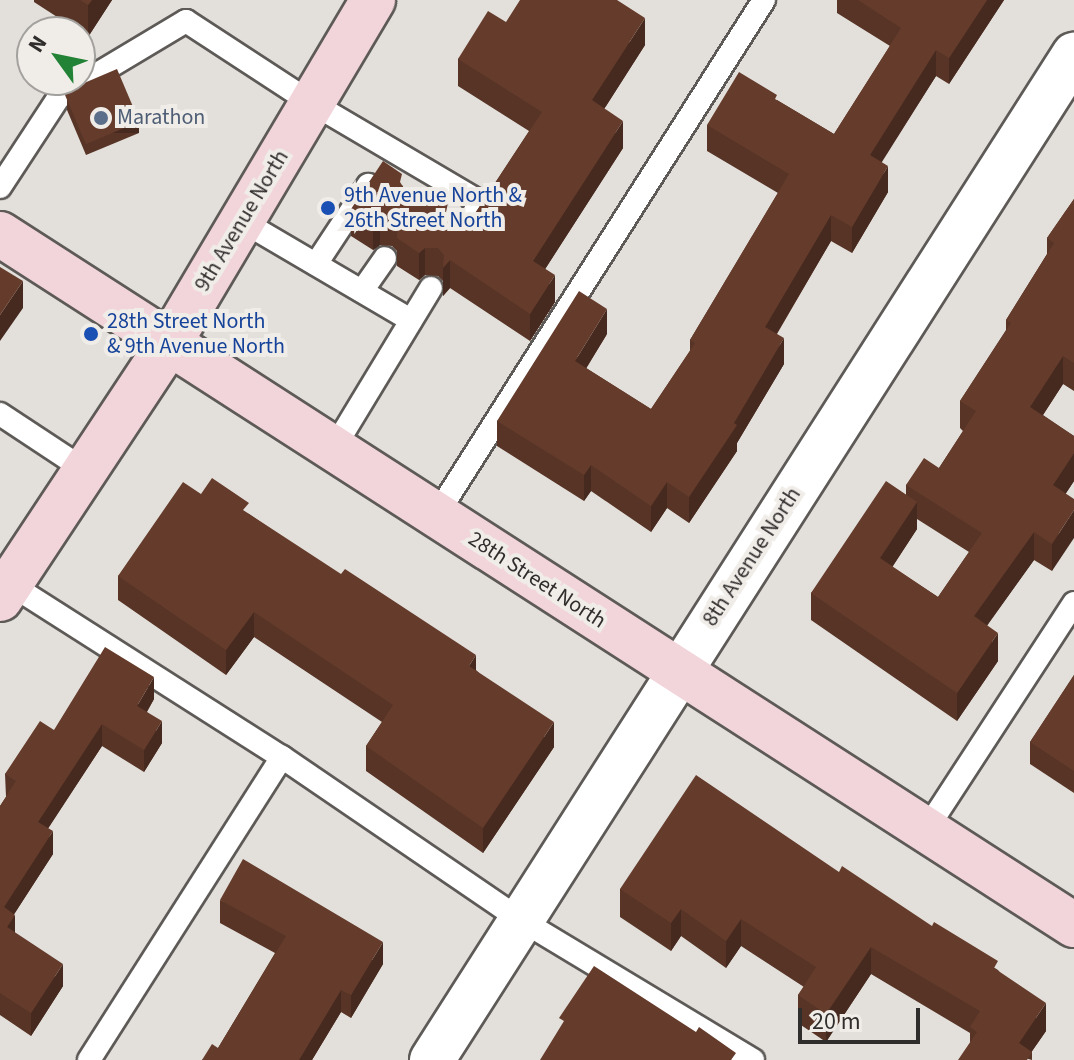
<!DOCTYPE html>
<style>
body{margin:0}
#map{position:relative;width:1074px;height:1060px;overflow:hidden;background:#e3e0dc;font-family:"Source Sans 3",sans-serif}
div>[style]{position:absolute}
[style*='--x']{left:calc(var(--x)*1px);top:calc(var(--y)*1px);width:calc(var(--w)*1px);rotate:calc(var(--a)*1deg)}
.roads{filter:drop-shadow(2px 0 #5d5a57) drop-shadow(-2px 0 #5d5a57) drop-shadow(0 2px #5d5a57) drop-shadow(0 -2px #5d5a57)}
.lane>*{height:22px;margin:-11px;padding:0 11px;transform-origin:11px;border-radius:11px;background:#fff}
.street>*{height:44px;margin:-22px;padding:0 22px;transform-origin:22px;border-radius:22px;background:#fff}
.secondary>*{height:44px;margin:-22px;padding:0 22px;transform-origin:22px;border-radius:22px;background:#f2d5db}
.wall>*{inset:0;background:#573426}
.shaded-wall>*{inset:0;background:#472a1f;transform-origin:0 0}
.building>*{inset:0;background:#653c2c;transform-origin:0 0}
.dots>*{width:22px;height:22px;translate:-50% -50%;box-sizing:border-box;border:4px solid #f0ede9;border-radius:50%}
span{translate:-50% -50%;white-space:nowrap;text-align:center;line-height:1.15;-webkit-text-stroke:8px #f0ede9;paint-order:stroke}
.service-label{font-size:22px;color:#4e5e75}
.left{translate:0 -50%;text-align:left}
.transit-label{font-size:22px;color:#164399}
.street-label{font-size:22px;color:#302e2d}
.north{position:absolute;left:16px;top:16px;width:80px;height:80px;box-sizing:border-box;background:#f0ede9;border:2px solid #a3a19e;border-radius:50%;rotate:303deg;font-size:22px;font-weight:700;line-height:32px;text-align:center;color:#302e2d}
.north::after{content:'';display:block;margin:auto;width:28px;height:36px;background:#228235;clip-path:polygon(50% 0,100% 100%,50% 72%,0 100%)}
.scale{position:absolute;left:798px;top:1008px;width:122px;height:36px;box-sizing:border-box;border:4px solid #302e2d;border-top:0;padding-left:10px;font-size:24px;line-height:28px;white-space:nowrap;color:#302e2d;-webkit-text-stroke:6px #f0ede9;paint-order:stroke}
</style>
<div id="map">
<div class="roads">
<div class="lane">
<div style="--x:0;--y:187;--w:108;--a:-56.8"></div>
<div style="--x:59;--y:97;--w:148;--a:-30.9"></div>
<div style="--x:186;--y:21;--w:150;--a:33.1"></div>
<div style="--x:312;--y:103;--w:195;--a:30.5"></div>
<div style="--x:480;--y:202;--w:41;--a:119.1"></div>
<div style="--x:242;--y:221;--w:196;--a:30.4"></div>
<div style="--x:316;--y:264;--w:95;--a:-56.6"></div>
<div style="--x:362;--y:291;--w:40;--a:-55.1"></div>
<div style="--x:0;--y:414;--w:102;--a:33.4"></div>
<div style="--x:334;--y:448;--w:187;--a:-58.8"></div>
<div style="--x:437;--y:514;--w:609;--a:-57.54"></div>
<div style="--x:10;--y:584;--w:322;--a:32.5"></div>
<div style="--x:282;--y:757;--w:289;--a:34.3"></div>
<div style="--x:521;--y:920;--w:271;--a:31.1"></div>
<div style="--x:926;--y:830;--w:271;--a:-56.9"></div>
<div style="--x:89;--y:1060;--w:359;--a:-57.5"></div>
</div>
<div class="street">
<div style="--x:432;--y:1060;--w:1193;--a:-57.43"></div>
</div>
<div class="secondary">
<div style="--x:0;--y:234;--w:1277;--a:32.76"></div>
<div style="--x:0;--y:599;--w:308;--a:-56.5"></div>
<div style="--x:170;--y:342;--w:398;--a:-59.3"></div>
</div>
</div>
<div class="wall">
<div style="clip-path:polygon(34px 0,112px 0,88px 37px,34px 2px)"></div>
<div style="clip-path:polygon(837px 0,1004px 0,949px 84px,936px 76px,881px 162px,888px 192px,852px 253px,831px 241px,777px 334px,784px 364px,737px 443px,737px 451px,689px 523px,667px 508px,651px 532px,591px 491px,584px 501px,497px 446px,497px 421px,607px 334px,586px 368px,651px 409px,690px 351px,690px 340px,778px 193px,707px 151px,707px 125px,777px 100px,834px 134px,890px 46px,837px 13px)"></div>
<div style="clip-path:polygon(506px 22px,645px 45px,604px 109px,623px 148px,545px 269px,555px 302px,530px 341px,450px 288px,443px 296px,443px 281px,438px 276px,425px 275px,419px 280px,397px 266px,397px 251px,392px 246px,380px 245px,373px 250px,351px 236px,351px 209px,402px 185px,407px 193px,453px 223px,461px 225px,472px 218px,529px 131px,458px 86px,458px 59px)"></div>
<div style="clip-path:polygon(67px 98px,139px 133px,86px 155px,67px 110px)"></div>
<div style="clip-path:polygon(evenodd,1074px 199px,1074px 391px,1063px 384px,1043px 415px,1074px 436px,1074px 481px,1066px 493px,1052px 571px,1034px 560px,987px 625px,998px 661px,957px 721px,811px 620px,811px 593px,906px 495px,906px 485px,939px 468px,963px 431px,960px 428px,960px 401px,1006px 330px,1006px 320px,1047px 254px,1047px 238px,1074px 199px,917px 519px,969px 552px,938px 597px,892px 567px,917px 529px,917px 519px)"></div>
<div style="clip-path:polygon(201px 494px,249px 514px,476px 670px,554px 747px,483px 853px,366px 771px,366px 746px,382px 722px,254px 637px,226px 675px,118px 600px,118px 576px)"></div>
<div style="clip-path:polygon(1074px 675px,1074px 793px,1030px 764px,1030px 742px)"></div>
<div style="clip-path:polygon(154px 699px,147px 712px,162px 743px,144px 772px,102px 746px,48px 828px,53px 854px,14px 914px,15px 933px,63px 986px,31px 1036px,0 1015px,0 806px,6px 797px,5px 774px,54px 730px)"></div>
<div style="clip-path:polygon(839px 872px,998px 970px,1046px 1031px,1032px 1051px,1032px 1060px,970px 1043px,970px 1033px,871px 974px,826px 1042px,798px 1023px,798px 995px,804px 987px,741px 946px,726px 968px,681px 936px,671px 951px,620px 917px,620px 889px)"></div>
<div style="clip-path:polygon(220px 900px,383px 964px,351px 1018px,341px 1012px,312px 1060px,202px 1060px,218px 1048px,275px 953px,220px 923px)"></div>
</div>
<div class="shaded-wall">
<div style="clip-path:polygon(92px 0,112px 0,88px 37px,88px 5px)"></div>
<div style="clip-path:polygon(987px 0,1004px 0,949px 84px,949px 58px)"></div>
<div style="clip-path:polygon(645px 18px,645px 45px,592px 128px,592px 100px)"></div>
<div style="clip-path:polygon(936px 50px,936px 76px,870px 181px,870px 155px)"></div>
<div style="clip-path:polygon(623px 121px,623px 148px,533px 288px,533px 261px)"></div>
<div style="left:139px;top:122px;width:11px;height:57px;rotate:90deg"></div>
<div style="clip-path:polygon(888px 166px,888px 192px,852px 253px,852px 227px)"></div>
<div style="clip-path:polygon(831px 215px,831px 241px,765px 353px,765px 327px)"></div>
<div style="clip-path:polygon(380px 218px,380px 245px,373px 250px,373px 223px)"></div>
<div style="clip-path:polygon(425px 248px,425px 275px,419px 280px,419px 253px)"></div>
<div style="clip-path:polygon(450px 260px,450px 288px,443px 296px,443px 268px)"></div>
<div style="clip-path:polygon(555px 275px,555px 302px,530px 341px,530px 314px)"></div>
<div style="clip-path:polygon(23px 281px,23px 308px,0 341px,0 315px)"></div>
<div style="clip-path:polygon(607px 309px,607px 334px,575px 387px,575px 361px)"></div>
<div style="clip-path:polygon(784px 338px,784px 364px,737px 443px,737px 451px,689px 523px,689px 497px)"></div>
<div style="clip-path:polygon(1063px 356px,1063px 384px,1030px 435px,1030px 407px)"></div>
<div style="clip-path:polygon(1074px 453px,1074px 481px,1053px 513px,1053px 485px)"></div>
<div style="clip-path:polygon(591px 465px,591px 491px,584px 501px,584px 475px)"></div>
<div style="clip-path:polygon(667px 482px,667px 508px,651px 532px,651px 506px)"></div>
<div style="clip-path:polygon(917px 502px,917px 529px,880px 586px,880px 558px)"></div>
<div style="clip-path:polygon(1074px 510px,1074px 538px,1052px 571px,1052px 544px)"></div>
<div style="clip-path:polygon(1034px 532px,1034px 560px,974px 644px,974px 616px)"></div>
<div style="clip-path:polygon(254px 612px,254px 637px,226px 675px,226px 650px)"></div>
<div style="clip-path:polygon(998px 633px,998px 661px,957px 721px,957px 693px)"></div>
<div style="clip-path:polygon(476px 655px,476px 680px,469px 666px)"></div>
<div style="clip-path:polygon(154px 677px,154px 699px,137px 728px,137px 706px)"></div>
<div style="clip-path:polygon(162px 721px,162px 743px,144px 772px,144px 750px)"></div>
<div style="clip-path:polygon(554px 722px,554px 747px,483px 853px,483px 828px)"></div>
<div style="clip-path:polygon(102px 724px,102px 746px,38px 844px,38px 822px)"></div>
<div style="clip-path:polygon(53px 831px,53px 854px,4px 930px,4px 907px)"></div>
<div style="clip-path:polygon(681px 909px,681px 936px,671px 951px,671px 923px)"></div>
<div style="clip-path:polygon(15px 915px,15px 937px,7px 927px)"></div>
<div style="clip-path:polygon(741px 919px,741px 946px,726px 968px,726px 941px)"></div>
<div style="clip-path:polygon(383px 942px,383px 964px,351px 1018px,351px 995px)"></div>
<div style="clip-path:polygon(871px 947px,871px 974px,826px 1042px,826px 1014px)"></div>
<div style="clip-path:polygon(63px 964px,63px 986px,31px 1036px,31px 1013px)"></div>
<div style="clip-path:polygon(341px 990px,341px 1012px,312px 1060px,299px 1060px)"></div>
<div style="clip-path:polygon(1046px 1003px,1046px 1031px,1026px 1060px,1019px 1043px)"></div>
</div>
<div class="building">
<div style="clip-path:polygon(80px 0,92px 0,88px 5px)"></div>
<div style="clip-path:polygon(520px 0,617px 0,645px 18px,592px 100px,623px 121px,533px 261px,555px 275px,530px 314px,450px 260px,443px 268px,444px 255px,438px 248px,425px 248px,419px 253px,397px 238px,398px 226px,392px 219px,380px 218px,373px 223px,351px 209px,383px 161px,402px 174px,400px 182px,407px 193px,415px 195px,425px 189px,448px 203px,446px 212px,453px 223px,461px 225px,472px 218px,542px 112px,458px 59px,488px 11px,506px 22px)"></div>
<div style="clip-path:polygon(858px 0,987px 0,949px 58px,936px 50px,870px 155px,888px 166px,852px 227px,831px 215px,765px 327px,784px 338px,734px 423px,737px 425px,689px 497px,667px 482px,651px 506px,591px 465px,584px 475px,497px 421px,579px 291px,607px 309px,575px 361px,651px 409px,695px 343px,690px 340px,789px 174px,707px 125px,739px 72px,777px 95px,775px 99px,834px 134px,901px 28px)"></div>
<div style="left:117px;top:69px;width:57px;height:58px;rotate:67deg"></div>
<div style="clip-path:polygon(1074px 199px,1074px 363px,1063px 356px,1030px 407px,1074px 436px,1074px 453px,1053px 485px,1074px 499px,1074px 510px,1052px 544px,1034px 532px,974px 616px,998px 633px,957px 693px,811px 593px,886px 481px,917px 502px,880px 558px,938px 597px,982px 533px,906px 485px,924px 458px,939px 468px,976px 411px,960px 401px,1011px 323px,1006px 320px,1054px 243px,1047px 238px)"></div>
<div style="clip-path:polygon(0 267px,23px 281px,0 315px)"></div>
<div style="clip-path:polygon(212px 478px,249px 503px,243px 510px,341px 574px,345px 569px,476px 655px,469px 666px,554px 722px,483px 828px,366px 746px,393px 705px,254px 612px,226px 650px,118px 576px,183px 482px,201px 494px)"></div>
<div style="clip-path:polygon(105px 647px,154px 677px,137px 706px,162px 721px,144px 750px,102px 724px,38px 822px,53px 831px,4px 907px,15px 915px,7px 927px,63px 964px,31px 1013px,0 993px,0 806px,16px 781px,5px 774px,40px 721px,54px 730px)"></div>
<div style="clip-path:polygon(1074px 675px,1074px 771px,1030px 742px)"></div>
<div style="clip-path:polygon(696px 775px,839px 872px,842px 866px,932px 926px,934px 922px,998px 961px,994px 968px,1046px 1003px,1019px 1043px,1032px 1052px,1027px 1060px,958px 1060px,977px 1032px,970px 1027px,980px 1011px,871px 947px,826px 1014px,798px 995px,816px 967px,741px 919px,726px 941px,681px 909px,671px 923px,620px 889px)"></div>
<div style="clip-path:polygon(243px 859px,383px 942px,351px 995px,341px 990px,299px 1060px,202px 1060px,212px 1044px,218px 1048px,286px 936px,220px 900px)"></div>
<div style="clip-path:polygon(594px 966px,696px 1032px,699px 1027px,736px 1053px,731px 1060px,540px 1060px,564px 1021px,559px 1018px)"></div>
</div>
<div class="dots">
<div style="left:101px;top:118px;background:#5c6f8a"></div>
<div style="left:328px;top:208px;background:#1a4fb4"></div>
<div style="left:91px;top:334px;background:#1a4fb4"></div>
</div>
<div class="service-label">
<span class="left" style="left:117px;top:118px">Marathon</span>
</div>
<div class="transit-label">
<span class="left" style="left:344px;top:208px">9th Avenue North &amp;<br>26th Street North</span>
<span class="left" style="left:107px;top:334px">28th Street North<br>&amp; 9th Avenue North</span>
</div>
<div class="street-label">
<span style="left:242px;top:221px;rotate:-59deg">9th Avenue North</span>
<span style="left:752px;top:557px;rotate:-57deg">8th Avenue North</span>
<span style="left:537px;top:580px;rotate:33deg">28th Street North</span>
</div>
<div class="north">N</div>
<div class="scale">20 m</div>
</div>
